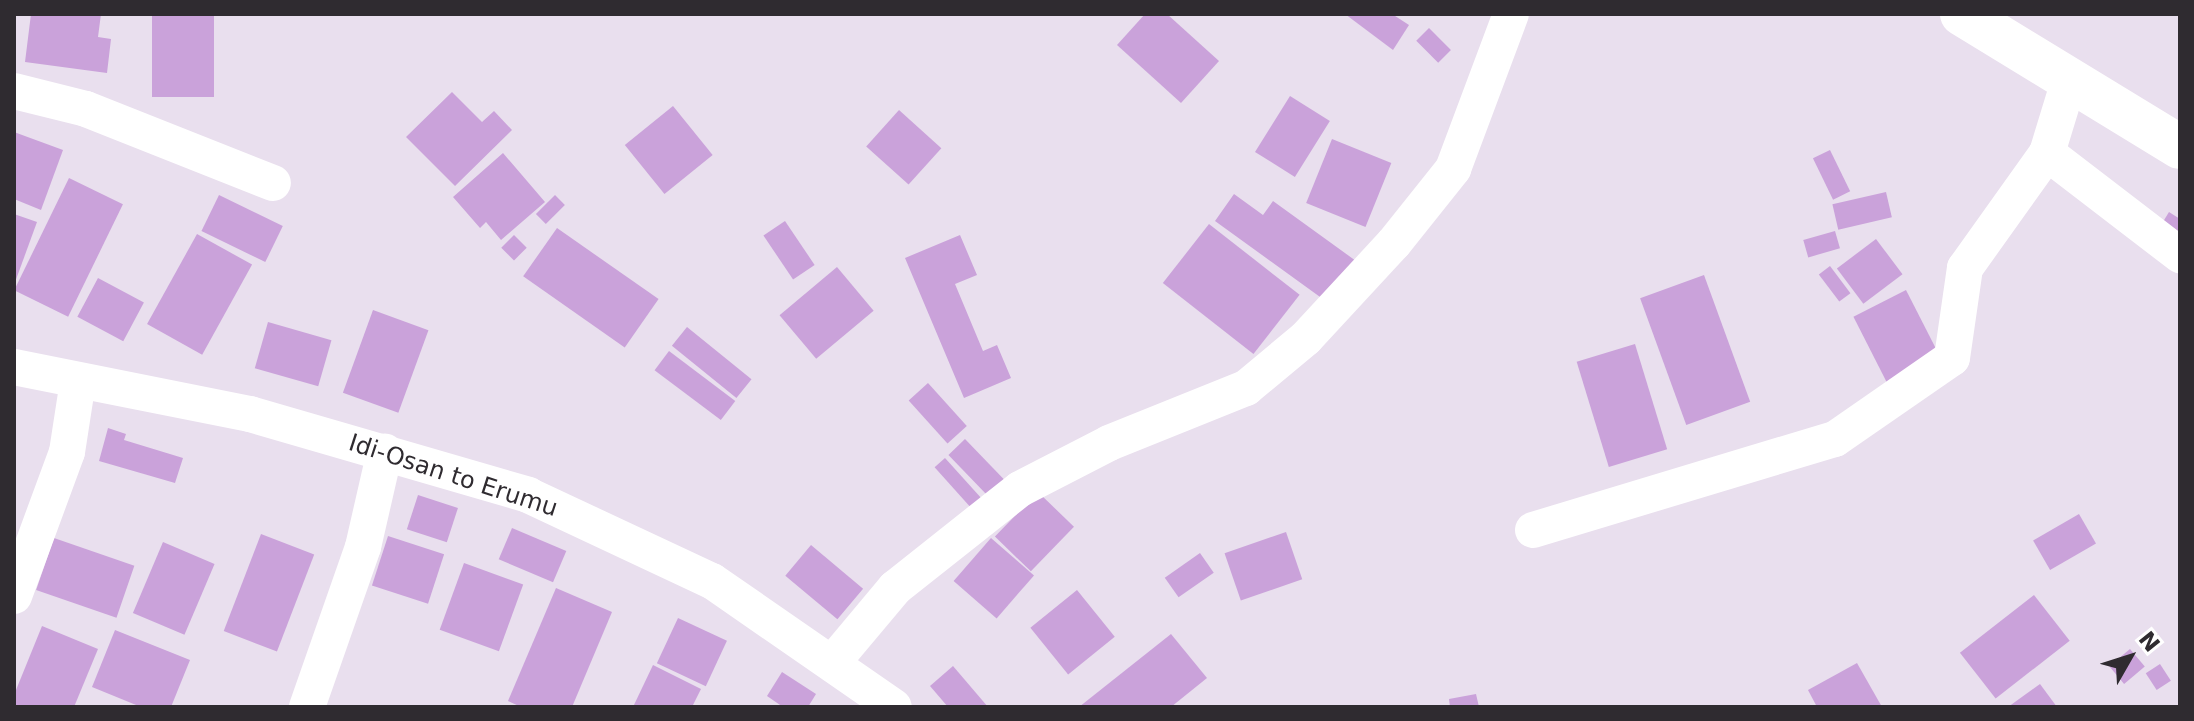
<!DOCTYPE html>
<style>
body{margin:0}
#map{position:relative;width:2194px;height:721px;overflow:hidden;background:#e9dfee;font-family:"DejaVu Sans",sans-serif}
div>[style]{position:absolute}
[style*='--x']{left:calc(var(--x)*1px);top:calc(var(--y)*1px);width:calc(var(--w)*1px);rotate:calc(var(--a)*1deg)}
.building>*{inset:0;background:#caa2da;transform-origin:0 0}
.minor>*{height:36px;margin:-18px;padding:0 18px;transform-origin:18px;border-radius:18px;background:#fff}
.major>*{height:44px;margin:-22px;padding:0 22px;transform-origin:22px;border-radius:22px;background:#fff}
span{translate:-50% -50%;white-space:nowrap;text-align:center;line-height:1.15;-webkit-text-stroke:7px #fff;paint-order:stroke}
.street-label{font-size:24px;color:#2f2b30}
.frame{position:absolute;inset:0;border:16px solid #2f2b30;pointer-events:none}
.north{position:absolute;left:2090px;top:617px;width:80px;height:80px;-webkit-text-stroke:6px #fff;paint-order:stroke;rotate:51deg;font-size:22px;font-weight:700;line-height:32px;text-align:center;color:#2f2b30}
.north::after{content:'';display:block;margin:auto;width:28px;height:36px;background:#2f2b30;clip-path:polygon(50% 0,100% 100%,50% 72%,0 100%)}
</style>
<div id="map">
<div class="building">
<div style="clip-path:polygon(31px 14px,101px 14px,98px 37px,111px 39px,107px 73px,25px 62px)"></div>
<div style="left:152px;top:14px;width:62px;height:83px"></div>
<div style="clip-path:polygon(1145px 14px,1167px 14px,1219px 61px,1181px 103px,1117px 45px)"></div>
<div style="clip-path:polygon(1345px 14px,1392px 14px,1409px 25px,1393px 50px)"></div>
<div style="left:1429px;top:28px;width:31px;height:18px;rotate:45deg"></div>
<div style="clip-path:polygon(452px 92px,482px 122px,494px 111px,512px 130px,455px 186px,406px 137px)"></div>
<div style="left:1290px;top:96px;width:47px;height:66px;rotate:32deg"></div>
<div style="left:673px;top:106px;width:63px;height:62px;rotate:51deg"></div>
<div style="left:899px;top:110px;width:57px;height:49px;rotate:42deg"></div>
<div style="clip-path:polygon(14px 132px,63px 150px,41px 210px,14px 199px)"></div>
<div style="left:1332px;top:139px;width:64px;height:69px;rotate:22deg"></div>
<div style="left:1830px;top:150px;width:46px;height:19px;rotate:64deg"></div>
<div style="clip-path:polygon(503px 153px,545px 202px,501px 240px,486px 222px,480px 228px,453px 197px)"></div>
<div style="left:69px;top:178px;width:60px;height:125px;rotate:26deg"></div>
<div style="left:1886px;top:192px;width:26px;height:55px;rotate:77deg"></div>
<div style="clip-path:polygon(1234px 194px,1263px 215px,1273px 201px,1356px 261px,1327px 302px,1215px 221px)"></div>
<div style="left:219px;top:195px;width:71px;height:40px;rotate:26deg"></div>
<div style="left:555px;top:195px;width:14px;height:27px;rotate:45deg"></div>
<div style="clip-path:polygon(2169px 212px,2180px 219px,2180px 233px,2158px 230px)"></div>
<div style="clip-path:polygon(14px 214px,37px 222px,14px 285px)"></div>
<div style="left:785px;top:221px;width:53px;height:26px;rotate:56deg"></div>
<div style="left:1209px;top:224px;width:115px;height:75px;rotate:38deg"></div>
<div style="left:557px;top:228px;width:124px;height:59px;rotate:35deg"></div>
<div style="left:1835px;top:231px;width:18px;height:33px;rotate:74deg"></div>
<div style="left:197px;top:234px;width:63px;height:103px;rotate:29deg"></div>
<div style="left:514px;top:235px;width:18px;height:18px;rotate:45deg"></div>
<div style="clip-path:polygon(960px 235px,977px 275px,955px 284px,983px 351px,997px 345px,1011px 378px,964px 398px,905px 258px)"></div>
<div style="left:1876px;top:239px;width:44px;height:49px;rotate:53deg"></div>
<div style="left:1830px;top:266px;width:34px;height:14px;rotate:53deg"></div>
<div style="left:837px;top:267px;width:57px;height:75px;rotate:50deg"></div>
<div style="left:1704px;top:275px;width:135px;height:68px;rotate:70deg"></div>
<div style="left:98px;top:278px;width:52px;height:44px;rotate:28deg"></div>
<div style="left:1906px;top:290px;width:77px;height:59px;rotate:63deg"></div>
<div style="left:373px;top:310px;width:59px;height:88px;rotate:20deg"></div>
<div style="left:268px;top:322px;width:66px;height:48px;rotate:16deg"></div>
<div style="left:687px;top:327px;width:83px;height:24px;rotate:39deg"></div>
<div style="left:1635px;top:344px;width:110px;height:61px;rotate:73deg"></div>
<div style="left:669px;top:351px;width:83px;height:24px;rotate:37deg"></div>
<div style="left:928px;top:383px;width:58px;height:26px;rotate:48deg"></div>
<div style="clip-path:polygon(108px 428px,126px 434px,124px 440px,183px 458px,175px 483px,99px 461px)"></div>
<div style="left:965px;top:439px;width:59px;height:23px;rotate:46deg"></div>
<div style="left:945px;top:458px;width:55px;height:14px;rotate:48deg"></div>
<div style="left:1038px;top:492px;width:50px;height:62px;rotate:44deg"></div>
<div style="left:418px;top:495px;width:42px;height:36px;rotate:18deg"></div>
<div style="left:2079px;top:514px;width:34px;height:53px;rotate:60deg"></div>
<div style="left:512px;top:528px;width:59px;height:34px;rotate:23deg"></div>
<div style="left:1286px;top:532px;width:50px;height:65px;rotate:71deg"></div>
<div style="left:261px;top:534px;width:57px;height:104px;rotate:21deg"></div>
<div style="left:388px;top:536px;width:59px;height:52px;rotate:18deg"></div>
<div style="left:54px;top:538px;width:85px;height:55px;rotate:19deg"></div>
<div style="left:991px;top:538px;width:57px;height:57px;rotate:41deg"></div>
<div style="left:163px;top:542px;width:56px;height:77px;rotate:23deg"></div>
<div style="left:811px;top:545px;width:68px;height:40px;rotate:40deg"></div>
<div style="left:1200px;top:553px;width:24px;height:43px;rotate:55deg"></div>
<div style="left:464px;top:563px;width:63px;height:71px;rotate:20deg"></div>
<div style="clip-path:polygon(556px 588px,612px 612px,572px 707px,521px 707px,508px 701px)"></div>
<div style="left:1077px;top:590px;width:60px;height:60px;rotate:51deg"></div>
<div style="left:2034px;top:595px;width:58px;height:94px;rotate:52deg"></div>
<div style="left:678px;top:618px;width:54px;height:50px;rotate:25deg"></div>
<div style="clip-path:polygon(42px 626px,98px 649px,74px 707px,14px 707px,14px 695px)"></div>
<div style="clip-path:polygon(115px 630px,190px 660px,171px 707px,141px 707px,92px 687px)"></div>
<div style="clip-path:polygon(1171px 634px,1207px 678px,1171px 707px,1079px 707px)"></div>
<div style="left:2130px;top:649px;width:23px;height:27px;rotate:50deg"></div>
<div style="clip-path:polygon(1857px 663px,1882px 707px,1817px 707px,1808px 690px)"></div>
<div style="left:2160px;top:664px;width:20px;height:17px;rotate:57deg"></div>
<div style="clip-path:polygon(653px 665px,701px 689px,692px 707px,633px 707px)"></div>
<div style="clip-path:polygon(953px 666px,988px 707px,948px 707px,930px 686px)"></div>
<div style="clip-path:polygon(782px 672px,816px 694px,808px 707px,783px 707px,767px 696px)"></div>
<div style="clip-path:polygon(2040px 684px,2057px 707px,2008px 707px)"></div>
<div style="clip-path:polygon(1476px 694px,1479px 707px,1450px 707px,1449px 699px)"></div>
</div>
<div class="minor">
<div style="--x:14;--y:91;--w:74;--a:14"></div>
<div style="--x:86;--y:109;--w:201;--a:21.6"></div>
<div style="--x:2047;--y:153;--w:168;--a:37.5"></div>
<div style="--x:14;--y:367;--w:241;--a:11.3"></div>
<div style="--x:250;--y:414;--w:290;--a:16.2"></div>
<div style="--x:528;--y:495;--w:203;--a:25.1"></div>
<div style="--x:712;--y:581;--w:221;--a:34.7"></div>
<div style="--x:1533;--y:530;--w:315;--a:-16.8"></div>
<div style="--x:1835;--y:439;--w:142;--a:-34.7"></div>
<div style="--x:1952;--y:358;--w:91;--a:-81.8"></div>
<div style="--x:1965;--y:268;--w:141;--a:-54.5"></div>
<div style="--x:2047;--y:153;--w:75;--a:-73"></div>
<div style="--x:14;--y:596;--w:153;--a:-69.8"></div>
<div style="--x:67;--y:452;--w:72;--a:-81.2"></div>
<div style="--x:833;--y:662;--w:97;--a:-50"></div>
<div style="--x:895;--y:588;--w:159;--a:-38.4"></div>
<div style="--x:1020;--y:489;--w:100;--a:-27.3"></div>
<div style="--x:1109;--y:443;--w:148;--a:-21.9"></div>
<div style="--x:1246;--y:388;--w:78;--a:-39.8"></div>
<div style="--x:1306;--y:338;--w:129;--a:-47.2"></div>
<div style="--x:1394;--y:243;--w:95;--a:-51.4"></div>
<div style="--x:1453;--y:169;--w:165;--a:-69.5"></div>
<div style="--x:307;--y:707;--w:170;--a:-70.7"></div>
<div style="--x:363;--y:547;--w:98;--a:-77.1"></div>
</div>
<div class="major">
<div style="--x:1962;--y:14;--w:255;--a:31.4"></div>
</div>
<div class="street-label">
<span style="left:453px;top:476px;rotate:18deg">Idi-Osan to Erumu</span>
</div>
<div class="frame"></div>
<div class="north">N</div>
</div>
